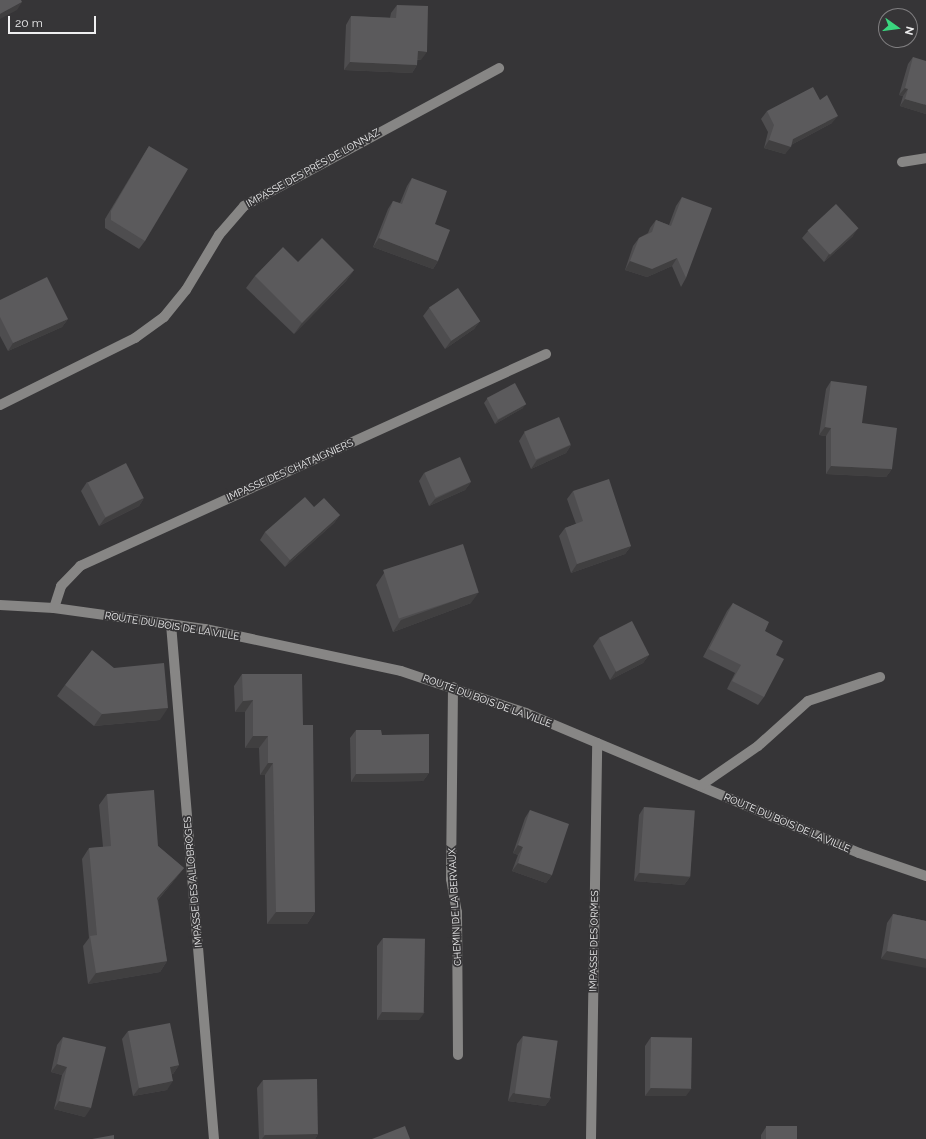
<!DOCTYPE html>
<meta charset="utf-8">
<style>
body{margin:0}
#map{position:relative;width:926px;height:1139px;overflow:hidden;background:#363537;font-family:Raleway,sans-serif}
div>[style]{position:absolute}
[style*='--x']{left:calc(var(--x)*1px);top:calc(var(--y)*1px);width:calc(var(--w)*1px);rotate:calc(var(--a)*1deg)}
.minor>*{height:10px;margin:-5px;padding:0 5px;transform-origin:5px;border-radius:5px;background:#878685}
.wall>*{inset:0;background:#4e4d4f}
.shaded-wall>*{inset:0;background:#403f40}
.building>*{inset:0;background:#5b5a5c;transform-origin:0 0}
span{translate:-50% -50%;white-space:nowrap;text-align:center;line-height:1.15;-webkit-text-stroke:3.5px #363537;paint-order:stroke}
.street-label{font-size:10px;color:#efeff0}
.north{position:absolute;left:878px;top:8px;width:40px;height:40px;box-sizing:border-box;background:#363537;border:1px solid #807f81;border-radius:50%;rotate:104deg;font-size:11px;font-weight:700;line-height:16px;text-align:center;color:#efeff0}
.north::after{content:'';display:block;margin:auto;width:14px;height:18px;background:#3ad77f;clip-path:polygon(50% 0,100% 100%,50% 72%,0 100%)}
.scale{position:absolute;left:8px;top:16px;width:88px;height:18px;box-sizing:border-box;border:2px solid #efeff0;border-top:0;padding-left:5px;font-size:12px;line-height:14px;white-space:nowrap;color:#efeff0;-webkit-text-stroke:3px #363537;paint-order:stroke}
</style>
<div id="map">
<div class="minor">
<div style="--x:902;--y:162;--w:24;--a:-9"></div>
<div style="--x:0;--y:405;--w:151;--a:-26.4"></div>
<div style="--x:135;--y:338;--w:36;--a:-36"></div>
<div style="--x:164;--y:317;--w:35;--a:-51"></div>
<div style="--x:186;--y:290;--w:64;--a:-59"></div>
<div style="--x:219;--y:235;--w:38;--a:-49"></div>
<div style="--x:244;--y:206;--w:290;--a:-28.4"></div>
<div style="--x:0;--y:605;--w:54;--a:3.2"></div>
<div style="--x:54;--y:608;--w:152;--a:7.9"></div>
<div style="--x:205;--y:629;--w:200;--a:12.1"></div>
<div style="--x:401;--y:671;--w:132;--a:18.6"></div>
<div style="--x:526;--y:713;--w:361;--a:22.8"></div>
<div style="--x:859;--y:853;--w:71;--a:18.9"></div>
<div style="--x:54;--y:608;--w:23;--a:-72"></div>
<div style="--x:61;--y:586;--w:28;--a:-46"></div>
<div style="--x:80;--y:566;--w:512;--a:-24.46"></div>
<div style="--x:171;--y:624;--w:517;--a:85.23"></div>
<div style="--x:453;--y:687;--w:192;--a:90.6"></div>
<div style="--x:451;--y:879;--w:34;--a:80"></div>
<div style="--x:457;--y:912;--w:143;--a:89.6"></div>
<div style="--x:700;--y:786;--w:70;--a:-34.6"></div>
<div style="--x:758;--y:746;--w:67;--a:-42"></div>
<div style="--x:808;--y:701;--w:76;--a:-18.4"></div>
<div style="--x:591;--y:1139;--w:396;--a:-89.1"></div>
</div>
<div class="wall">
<div style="clip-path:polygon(397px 5px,421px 60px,417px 60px,417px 65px,412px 73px,344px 70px,346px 25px,351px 16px,390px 18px,391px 13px)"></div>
<div style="clip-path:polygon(913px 57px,926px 114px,900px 106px,903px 96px,899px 95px,908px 64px)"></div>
<div style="clip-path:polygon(767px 111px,832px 123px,791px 145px,785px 154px,764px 148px,768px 132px,761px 119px)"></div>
<div style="clip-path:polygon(149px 146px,145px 241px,139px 249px,105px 228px,105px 219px,144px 154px)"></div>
<div style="clip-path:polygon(412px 178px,435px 224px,438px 261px,433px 269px,373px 247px,388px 209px,393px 201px,400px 203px,407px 186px)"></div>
<div style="clip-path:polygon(682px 197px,686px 278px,681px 287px,672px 266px,647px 277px,625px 270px,633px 246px,639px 238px,648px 233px,650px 228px,656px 220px,669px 225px,676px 206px)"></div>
<div style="clip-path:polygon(808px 231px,853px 236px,824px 262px,802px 238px)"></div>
<div style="clip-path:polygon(298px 262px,354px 270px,346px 281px,294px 334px,246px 288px,255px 276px)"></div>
<div style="clip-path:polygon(0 300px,68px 319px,62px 327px,8px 351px,0 336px)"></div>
<div style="clip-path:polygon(429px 308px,480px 321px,474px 329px,445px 349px,423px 316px)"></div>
<div style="clip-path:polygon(831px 381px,862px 423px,892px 469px,886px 477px,826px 474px,826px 436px,819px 435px,826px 389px)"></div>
<div style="clip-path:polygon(487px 399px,523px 408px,495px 424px,484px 403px)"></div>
<div style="clip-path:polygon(524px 433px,571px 445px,566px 453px,531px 469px,519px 441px)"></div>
<div style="clip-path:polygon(424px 473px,471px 482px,465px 490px,429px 506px,419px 481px)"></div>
<div style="clip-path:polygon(87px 482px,144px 498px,139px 506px,99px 526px,81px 491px)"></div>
<div style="clip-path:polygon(573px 491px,631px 546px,625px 554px,571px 573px,559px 536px,565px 528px,576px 524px,567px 499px)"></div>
<div style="clip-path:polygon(314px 507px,340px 515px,334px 523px,285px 567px,260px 540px,265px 532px)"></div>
<div style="clip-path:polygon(384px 573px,471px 603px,393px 632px,376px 585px)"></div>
<div style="clip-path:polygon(733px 603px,765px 631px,776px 655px,764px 697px,758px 705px,727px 689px,735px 673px,703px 657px,727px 611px)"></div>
<div style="clip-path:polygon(599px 638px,649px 655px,643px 663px,610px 680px,593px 646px)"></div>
<div style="clip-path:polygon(242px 674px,303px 725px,315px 912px,307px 924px,267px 924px,265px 775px,260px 775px,259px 748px,245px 748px,245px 712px,235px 712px,234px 686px)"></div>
<div style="clip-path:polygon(65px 685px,160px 720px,94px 726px,57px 696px)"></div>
<div style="clip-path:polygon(356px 730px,382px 735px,429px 773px,423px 781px,351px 782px,350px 738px)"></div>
<div style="clip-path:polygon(107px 794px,158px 846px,184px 868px,176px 878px,158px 900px,167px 961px,160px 972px,88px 984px,83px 946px,89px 938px,82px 859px,89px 848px,103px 847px,99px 805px)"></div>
<div style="clip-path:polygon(644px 807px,690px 877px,684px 885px,634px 881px,639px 815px)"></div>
<div style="clip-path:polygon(530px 810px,552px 875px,546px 883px,512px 871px,518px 855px,513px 853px,525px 818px)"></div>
<div style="clip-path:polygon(893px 914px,926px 921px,881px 959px,887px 923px)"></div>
<div style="clip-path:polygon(383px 938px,419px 1020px,377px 1020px,377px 946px)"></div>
<div style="clip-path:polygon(128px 1031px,179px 1065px,173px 1074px,172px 1074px,167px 1090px,133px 1096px,122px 1039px)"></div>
<div style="clip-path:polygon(523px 1036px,551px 1098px,545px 1106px,508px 1101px,517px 1044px)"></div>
<div style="clip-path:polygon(63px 1037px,85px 1117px,54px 1109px,62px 1075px,51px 1072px,57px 1045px)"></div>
<div style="clip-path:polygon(651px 1037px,686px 1096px,645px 1096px,645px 1046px)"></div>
<div style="clip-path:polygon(263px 1080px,318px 1134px,315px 1139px,259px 1139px,257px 1088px)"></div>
<div style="clip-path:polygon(766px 1127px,797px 1139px,761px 1139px,761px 1135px)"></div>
</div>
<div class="shaded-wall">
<div style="clip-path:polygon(22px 2px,17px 10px,0 19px,0 14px)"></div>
<div style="clip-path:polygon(418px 51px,427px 52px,421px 60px,412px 59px)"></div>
<div style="clip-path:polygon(350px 62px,417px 65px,412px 73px,344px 70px)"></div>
<div style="clip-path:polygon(905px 88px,908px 89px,903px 96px,899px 95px)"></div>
<div style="clip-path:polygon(905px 99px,926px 105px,926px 114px,900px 106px)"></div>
<div style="clip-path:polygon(838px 116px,832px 123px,789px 146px,791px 147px,785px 154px,764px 148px,769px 140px,793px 139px)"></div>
<div style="clip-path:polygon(858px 228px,853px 236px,824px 262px,829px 254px)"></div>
<div style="clip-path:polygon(379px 238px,438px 261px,433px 269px,373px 247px)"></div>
<div style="clip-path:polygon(677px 258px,672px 266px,647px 277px,625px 270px,630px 261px)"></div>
<div style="clip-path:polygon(354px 270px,346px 281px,294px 334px,302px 323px)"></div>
<div style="clip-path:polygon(68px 319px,62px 327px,8px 351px,13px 343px)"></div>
<div style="clip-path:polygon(480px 321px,474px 329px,445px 349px,451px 341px)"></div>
<div style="clip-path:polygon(526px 404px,523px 408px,495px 424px,498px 420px)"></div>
<div style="clip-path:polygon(825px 427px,831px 428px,826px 436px,819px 435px)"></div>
<div style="clip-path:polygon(571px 445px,566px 453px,531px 469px,537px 460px)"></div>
<div style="clip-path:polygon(831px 466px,892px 469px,886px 477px,826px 474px)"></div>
<div style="clip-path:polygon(471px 482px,465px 490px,429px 506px,435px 499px)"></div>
<div style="clip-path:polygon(144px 498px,139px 506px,99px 526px,105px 518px)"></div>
<div style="clip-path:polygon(340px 515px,334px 523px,285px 567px,290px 560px)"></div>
<div style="clip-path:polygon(631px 546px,625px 554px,571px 573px,577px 564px)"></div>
<div style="clip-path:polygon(479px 592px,471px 603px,393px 632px,401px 620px)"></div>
<div style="clip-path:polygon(649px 655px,643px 663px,610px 680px,616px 671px)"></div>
<div style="clip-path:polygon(253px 700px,245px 712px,235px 712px,243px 701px)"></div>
<div style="clip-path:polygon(168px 708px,160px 720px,94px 726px,102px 714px)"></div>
<div style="clip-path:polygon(253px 736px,268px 736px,259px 748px,245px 748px)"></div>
<div style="clip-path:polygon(268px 763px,273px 763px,265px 775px,260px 775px)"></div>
<div style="clip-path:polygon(429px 773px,423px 781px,351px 782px,356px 774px)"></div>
<div style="clip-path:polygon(518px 845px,523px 847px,518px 855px,513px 853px)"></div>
<div style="clip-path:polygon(518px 863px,552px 875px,546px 883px,512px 871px)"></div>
<div style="clip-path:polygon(184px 868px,176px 878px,150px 909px,157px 898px)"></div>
<div style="clip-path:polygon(639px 873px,690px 877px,684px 885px,634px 881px)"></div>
<div style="clip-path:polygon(276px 912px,315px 912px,307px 924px,267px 924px)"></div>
<div style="clip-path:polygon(887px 951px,926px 959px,926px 968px,881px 959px)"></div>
<div style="clip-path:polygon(167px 961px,160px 972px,88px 984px,96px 973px)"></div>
<div style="clip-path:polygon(382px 1012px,425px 1012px,419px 1020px,377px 1020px)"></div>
<div style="clip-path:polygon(57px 1064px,67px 1067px,62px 1075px,51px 1072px)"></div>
<div style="clip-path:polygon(179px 1065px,173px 1074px,165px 1075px,170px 1067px)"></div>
<div style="clip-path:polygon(173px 1081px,167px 1090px,133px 1096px,139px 1088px)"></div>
<div style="clip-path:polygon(651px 1088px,692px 1088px,686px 1096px,645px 1096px)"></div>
<div style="clip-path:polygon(513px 1093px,551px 1098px,545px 1106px,508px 1101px)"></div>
<div style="clip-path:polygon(59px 1101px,91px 1108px,85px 1117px,54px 1109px)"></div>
<div style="clip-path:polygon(318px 1134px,315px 1139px,262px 1139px,265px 1135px)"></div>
</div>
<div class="building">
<div style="clip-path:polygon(0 0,21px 0,22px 2px,0 14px)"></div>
<div style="clip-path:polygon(397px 5px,428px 6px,427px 52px,418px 51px,417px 65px,350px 62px,351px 16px,396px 18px)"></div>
<div style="clip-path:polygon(913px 57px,926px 61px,926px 105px,905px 99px,908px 89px,905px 88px)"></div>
<div style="clip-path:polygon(813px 87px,820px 100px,827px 95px,838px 116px,793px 139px,791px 147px,769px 140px,774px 125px,767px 111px)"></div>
<div style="clip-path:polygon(149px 146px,188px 169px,145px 241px,111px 220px,111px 211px)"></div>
<div style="clip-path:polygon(412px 178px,447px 191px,435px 224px,450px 230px,438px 261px,379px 238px,393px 201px,402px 204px)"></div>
<div style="clip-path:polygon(682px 197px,712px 208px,686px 278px,677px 258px,652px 269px,630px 261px,639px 238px,652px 232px,656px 220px,671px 226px)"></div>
<div style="left:836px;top:204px;width:33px;height:39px;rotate:47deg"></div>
<div style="clip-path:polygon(322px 238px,354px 270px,302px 323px,255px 276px,283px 247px,298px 262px)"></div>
<div style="clip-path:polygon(47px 277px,68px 319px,13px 343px,0 317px,0 300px)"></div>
<div style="left:458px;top:288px;width:40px;height:35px;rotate:56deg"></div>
<div style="clip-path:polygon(831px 381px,867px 386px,862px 423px,897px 428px,892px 469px,831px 466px,831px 428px,825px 427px)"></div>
<div style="left:515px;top:383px;width:24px;height:32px;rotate:62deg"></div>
<div style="left:559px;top:417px;width:30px;height:38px;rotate:67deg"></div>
<div style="left:460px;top:457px;width:27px;height:39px;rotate:66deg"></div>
<div style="left:126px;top:463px;width:39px;height:43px;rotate:63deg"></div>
<div style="clip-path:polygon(609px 479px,631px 546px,577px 564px,565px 528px,583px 521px,573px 491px)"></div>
<div style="clip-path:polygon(305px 497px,314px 507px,324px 498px,340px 515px,290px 560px,265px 532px)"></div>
<div style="left:463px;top:544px;width:51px;height:84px;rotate:72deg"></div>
<div style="clip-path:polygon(733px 603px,769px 622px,765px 631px,783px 641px,776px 655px,784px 659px,764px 697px,732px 681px,741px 665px,709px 649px)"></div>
<div style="left:632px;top:621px;width:38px;height:37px;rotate:63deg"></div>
<div style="clip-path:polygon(92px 650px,114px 668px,164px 663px,168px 708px,102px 714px,65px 685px)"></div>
<div style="clip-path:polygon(242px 674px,302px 674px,303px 725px,313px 725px,315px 912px,276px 912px,273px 763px,268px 763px,268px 736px,253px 736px,253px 700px,243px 701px)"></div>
<div style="clip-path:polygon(356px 730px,381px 730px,382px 735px,429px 734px,429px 773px,356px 774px)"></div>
<div style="clip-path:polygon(154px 790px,158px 846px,184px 868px,157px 898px,167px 961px,96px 973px,90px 936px,97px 935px,89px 848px,111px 846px,107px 794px)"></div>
<div style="left:644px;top:807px;width:51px;height:66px;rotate:4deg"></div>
<div style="clip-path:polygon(530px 810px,569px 824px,552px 875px,518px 863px,523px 847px,518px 845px)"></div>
<div style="clip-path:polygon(893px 914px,926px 921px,926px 959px,887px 951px)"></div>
<div style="left:383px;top:938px;width:42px;height:74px;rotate:1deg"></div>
<div style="clip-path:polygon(170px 1023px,179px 1065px,170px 1067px,173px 1081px,139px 1088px,128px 1031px)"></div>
<div style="left:523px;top:1036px;width:35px;height:58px;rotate:8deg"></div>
<div style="clip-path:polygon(63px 1037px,106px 1047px,91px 1108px,59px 1101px,67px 1067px,57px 1064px)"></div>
<div style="left:651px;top:1037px;width:41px;height:51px;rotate:1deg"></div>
<div style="left:317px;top:1079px;width:55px;height:54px;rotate:89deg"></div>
<div style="clip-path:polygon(405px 1126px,410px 1139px,372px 1139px)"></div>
<div style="left:797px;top:1126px;width:13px;height:31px;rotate:90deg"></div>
<div style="clip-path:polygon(114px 1135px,114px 1139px,92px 1139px)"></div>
</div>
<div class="street-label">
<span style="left:313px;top:168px;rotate:-29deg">IMPASSE DES PRÉS DE LONNAZ</span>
<span style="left:290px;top:470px;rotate:-24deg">IMPASSE DES CHATAIGNIERS</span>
<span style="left:172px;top:626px;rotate:9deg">ROUTE DU BOIS DE LA VILLE</span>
<span style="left:487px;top:701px;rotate:20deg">ROUTE DU BOIS DE LA VILLE</span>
<span style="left:787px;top:823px;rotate:23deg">ROUTE DU BOIS DE LA VILLE</span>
<span style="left:193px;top:882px;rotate:-95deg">IMPASSE DES ALLOBROGES</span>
<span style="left:455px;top:907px;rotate:-93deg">CHEMIN DE LA BERVAUX</span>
<span style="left:594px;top:941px;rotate:-89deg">IMPASSE DES ORMES</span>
</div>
<div class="north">N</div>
<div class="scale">20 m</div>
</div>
